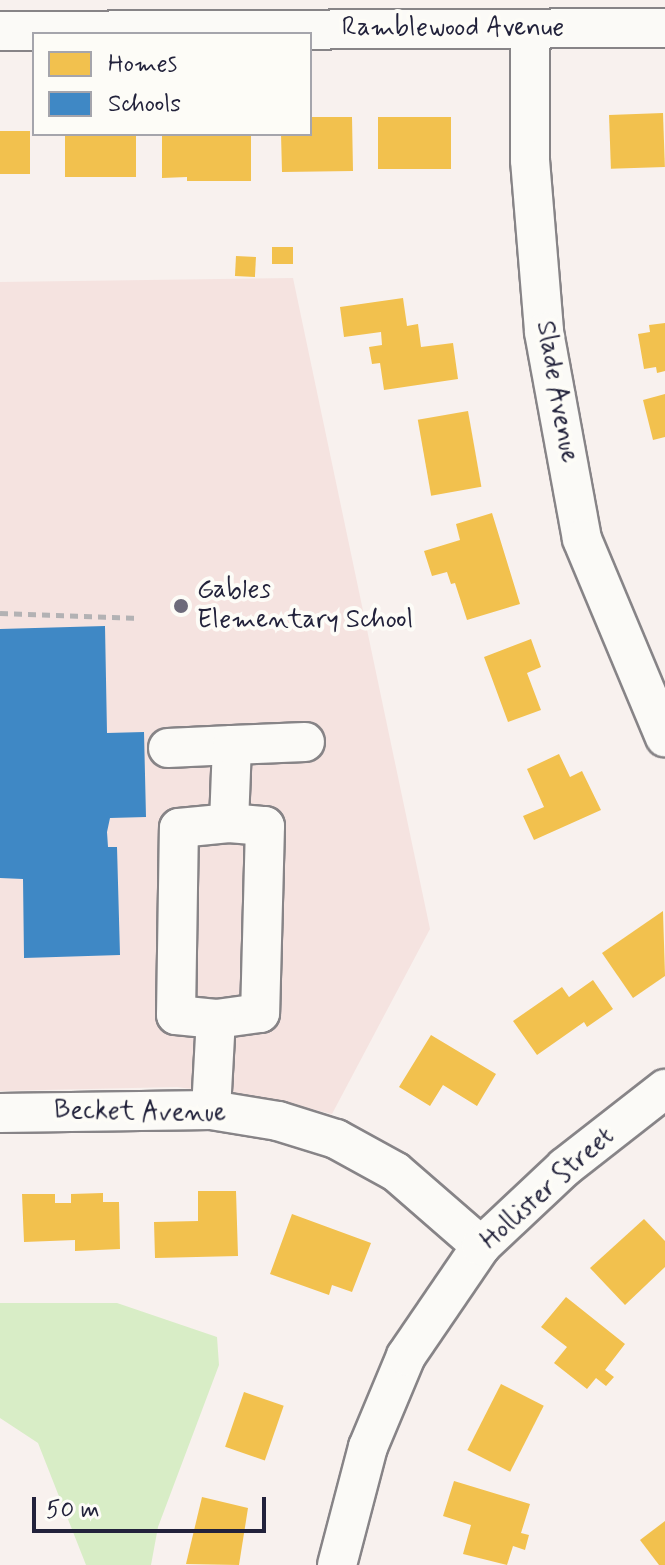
<!DOCTYPE html>
<style>
body{margin:0}
#map{position:relative;width:665px;height:1565px;overflow:hidden;background:#f8f1ee;font-family:Mynerve,sans-serif}
div>[style]{position:absolute}
[style*='--x']{left:calc(var(--x)*1px);top:calc(var(--y)*1px);width:calc(var(--w)*1px);rotate:calc(var(--a)*1deg)}
.built>*{inset:0;background:#f5e3e0}
.green>*{inset:0;background:#d8edc6}
.homes>*{inset:0;background:#f2c14e;transform-origin:0 0}
.schools>*{inset:0;background:#3f88c5}
.path>*{height:5px;margin-top:-2.5px;transform-origin:0;background:repeating-linear-gradient(90deg,#b3b2b4 0 8px,transparent 0 14px)}
.roads{filter:drop-shadow(2px 0 #878487) drop-shadow(-2px 0 #878487) drop-shadow(0 2px #878487) drop-shadow(0 -2px #878487)}
.minor>*{height:38px;margin:-19px;padding:0 19px;transform-origin:19px;border-radius:19px;background:#fbfaf7}
.dots>*{width:22px;height:22px;translate:-50% -50%;box-sizing:border-box;border:4px solid #fdfcf7;border-radius:50%}
span{translate:-50% -50%;white-space:nowrap;text-align:center;line-height:1.15;-webkit-text-stroke:8px #fdfcf7;paint-order:stroke}
.street-label{font-size:26px;color:#22223b}
.poi-label{font-size:26px;color:#22223b}
.left{translate:0 -50%;text-align:left}
.legend{position:absolute;left:32px;top:32px;width:280px;height:104px;box-sizing:border-box;background:#fdfcf7;border:2px solid #a5a5ac;margin:0;padding:10px 14px;list-style:none;font-size:24px;color:#22223b}
.legend li{display:flex;align-items:center;gap:16px;height:40px}
.legend b{width:40px;border:2px solid #a5a5ac}
.scale{position:absolute;left:32px;top:1497px;width:234px;height:36px;box-sizing:border-box;border:4px solid #22223b;border-top:0;padding-left:10px;font-size:24px;line-height:28px;white-space:nowrap;color:#22223b;-webkit-text-stroke:6px #fdfcf7;paint-order:stroke}
</style>
<div id="map">
<div class="built">
<div style="clip-path:polygon(293px 278px,430px 929px,332px 1114px,274px 1100px,177px 1087px,0 1091px,0 282px)"></div>
</div>
<div class="green">
<div style="clip-path:polygon(0 1303px,117px 1303px,217px 1337px,219px 1365px,158px 1527px,151px 1565px,86px 1565px,38px 1443px,0 1418px)"></div>
</div>
<div class="homes">
<div style="left:663px;top:113px;width:54px;height:54px;rotate:88deg"></div>
<div style="clip-path:polygon(310px 117px,352px 117px,353px 171px,282px 172px,281px 134px,310px 134px)"></div>
<div style="left:378px;top:117px;width:73px;height:52px"></div>
<div style="left:0;top:131px;width:30px;height:43px"></div>
<div style="left:65px;top:134px;width:71px;height:43px"></div>
<div style="clip-path:polygon(162px 134px,251px 134px,251px 181px,187px 181px,187px 177px,162px 178px)"></div>
<div style="left:272px;top:247px;width:21px;height:17px"></div>
<div style="left:236px;top:256px;width:20px;height:20px;rotate:3deg"></div>
<div style="clip-path:polygon(403px 298px,407px 326px,418px 324px,421px 347px,453px 343px,458px 379px,384px 390px,380px 363px,372px 364px,369px 347px,382px 345px,381px 332px,344px 337px,340px 307px)"></div>
<div style="clip-path:polygon(665px 323px,665px 371px,657px 373px,656px 367px,644px 369px,638px 334px,650px 332px,649px 325px)"></div>
<div style="clip-path:polygon(665px 394px,665px 437px,653px 440px,643px 400px)"></div>
<div style="left:468px;top:411px;width:77px;height:51px;rotate:80deg"></div>
<div style="clip-path:polygon(492px 513px,520px 604px,467px 620px,455px 583px,451px 584px,447px 572px,432px 576px,424px 551px,460px 540px,456px 524px)"></div>
<div style="clip-path:polygon(531px 639px,541px 667px,527px 673px,541px 710px,508px 722px,484px 657px)"></div>
<div style="clip-path:polygon(559px 754px,570px 777px,582px 771px,601px 810px,534px 840px,523px 816px,544px 807px,527px 769px)"></div>
<div style="clip-path:polygon(663px 911px,665px 976px,633px 998px,602px 953px)"></div>
<div style="clip-path:polygon(593px 980px,613px 1009px,587px 1027px,584px 1022px,537px 1055px,513px 1021px,562px 987px,569px 997px)"></div>
<div style="clip-path:polygon(431px 1035px,496px 1074px,477px 1106px,443px 1085px,430px 1106px,399px 1087px)"></div>
<div style="clip-path:polygon(198px 1191px,236px 1191px,238px 1256px,155px 1258px,154px 1222px,198px 1221px)"></div>
<div style="clip-path:polygon(103px 1193px,103px 1202px,119px 1202px,120px 1249px,75px 1251px,75px 1240px,24px 1242px,22px 1194px,55px 1194px,55px 1203px,71px 1203px,71px 1194px)"></div>
<div style="clip-path:polygon(292px 1214px,371px 1243px,352px 1292px,332px 1285px,329px 1295px,270px 1274px)"></div>
<div style="clip-path:polygon(644px 1219px,665px 1241px,665px 1267px,625px 1305px,590px 1268px)"></div>
<div style="clip-path:polygon(566px 1297px,625px 1344px,605px 1370px,614px 1377px,606px 1386px,596px 1378px,587px 1389px,554px 1363px,567px 1347px,541px 1327px)"></div>
<div style="left:501px;top:1384px;width:48px;height:74px;rotate:27deg"></div>
<div style="left:244px;top:1392px;width:42px;height:58px;rotate:19deg"></div>
<div style="clip-path:polygon(454px 1481px,530px 1504px,521px 1533px,529px 1535px,525px 1550px,513px 1546px,507px 1565px,463px 1554px,471px 1525px,443px 1516px)"></div>
<div style="clip-path:polygon(202px 1497px,248px 1508px,239px 1565px,186px 1564px)"></div>
<div style="clip-path:polygon(665px 1521px,665px 1565px,659px 1565px,640px 1540px)"></div>
</div>
<div class="schools">
<div style="clip-path:polygon(105px 626px,107px 733px,144px 732px,146px 817px,110px 818px,107px 832px,108px 847px,117px 847px,120px 955px,24px 958px,23px 879px,0 878px,0 629px)"></div>
</div>
<div class="path">
<div style="--x:0;--y:613;--w:140;--a:2"></div>
</div>
<div class="roads">
<div class="minor">
<div style="--x:530;--y:30;--w:130;--a:90"></div>
<div style="--x:530;--y:160;--w:173;--a:85.3"></div>
<div style="--x:544;--y:332;--w:210;--a:79.6"></div>
<div style="--x:582;--y:539;--w:215;--a:67.3"></div>
<div style="--x:0;--y:31;--w:665;--a:-0.26"></div>
<div style="--x:168;--y:748;--w:64;--a:-2.7"></div>
<div style="--x:229;--y:823;--w:36;--a:5"></div>
<div style="--x:265;--y:826;--w:187;--a:91.5"></div>
<div style="--x:260;--y:1013;--w:44;--a:172.2"></div>
<div style="--x:216;--y:1019;--w:40;--a:-174.3"></div>
<div style="--x:176;--y:1015;--w:187;--a:-89.1"></div>
<div style="--x:179;--y:828;--w:50;--a:-5.7"></div>
<div style="--x:229;--y:823;--w:78;--a:-87.8"></div>
<div style="--x:232;--y:745;--w:73;--a:-2.4"></div>
<div style="--x:211;--y:1110;--w:91;--a:-86.9"></div>
<div style="--x:0;--y:1113;--w:211;--a:-0.8"></div>
<div style="--x:211;--y:1110;--w:68;--a:9.3"></div>
<div style="--x:278;--y:1121;--w:61;--a:17.2"></div>
<div style="--x:336;--y:1139;--w:68;--a:28.8"></div>
<div style="--x:396;--y:1172;--w:113;--a:41"></div>
<div style="--x:337;--y:1565;--w:122;--a:-75.3"></div>
<div style="--x:368;--y:1447;--w:99;--a:-67.3"></div>
<div style="--x:406;--y:1356;--w:133;--a:-55.7"></div>
<div style="--x:481;--y:1246;--w:115;--a:-43.2"></div>
<div style="--x:565;--y:1167;--w:127;--a:-38"></div>
</div>
</div>
<div class="dots">
<div style="left:181px;top:606px;background:#6d6a7a"></div>
</div>
<div class="street-label">
<span style="left:453px;top:29px">Ramblewood Avenue</span>
<span style="left:556px;top:392px;rotate:80deg">Slade Avenue</span>
<span style="left:140px;top:1113px;rotate:1deg">Becket Avenue</span>
<span style="left:548px;top:1189px;rotate:-42deg">Hollister Street</span>
</div>
<div class="poi-label">
<span class="left" style="left:197px;top:606px">Gables<br>Elementary School</span>
</div>
<ul class="legend">
<li><b style="height:22px;background:#f2c14e"></b>Homes</li>
<li><b style="height:22px;background:#3f88c5"></b>Schools</li>
</ul>
<div class="scale">50 m</div>
</div>
